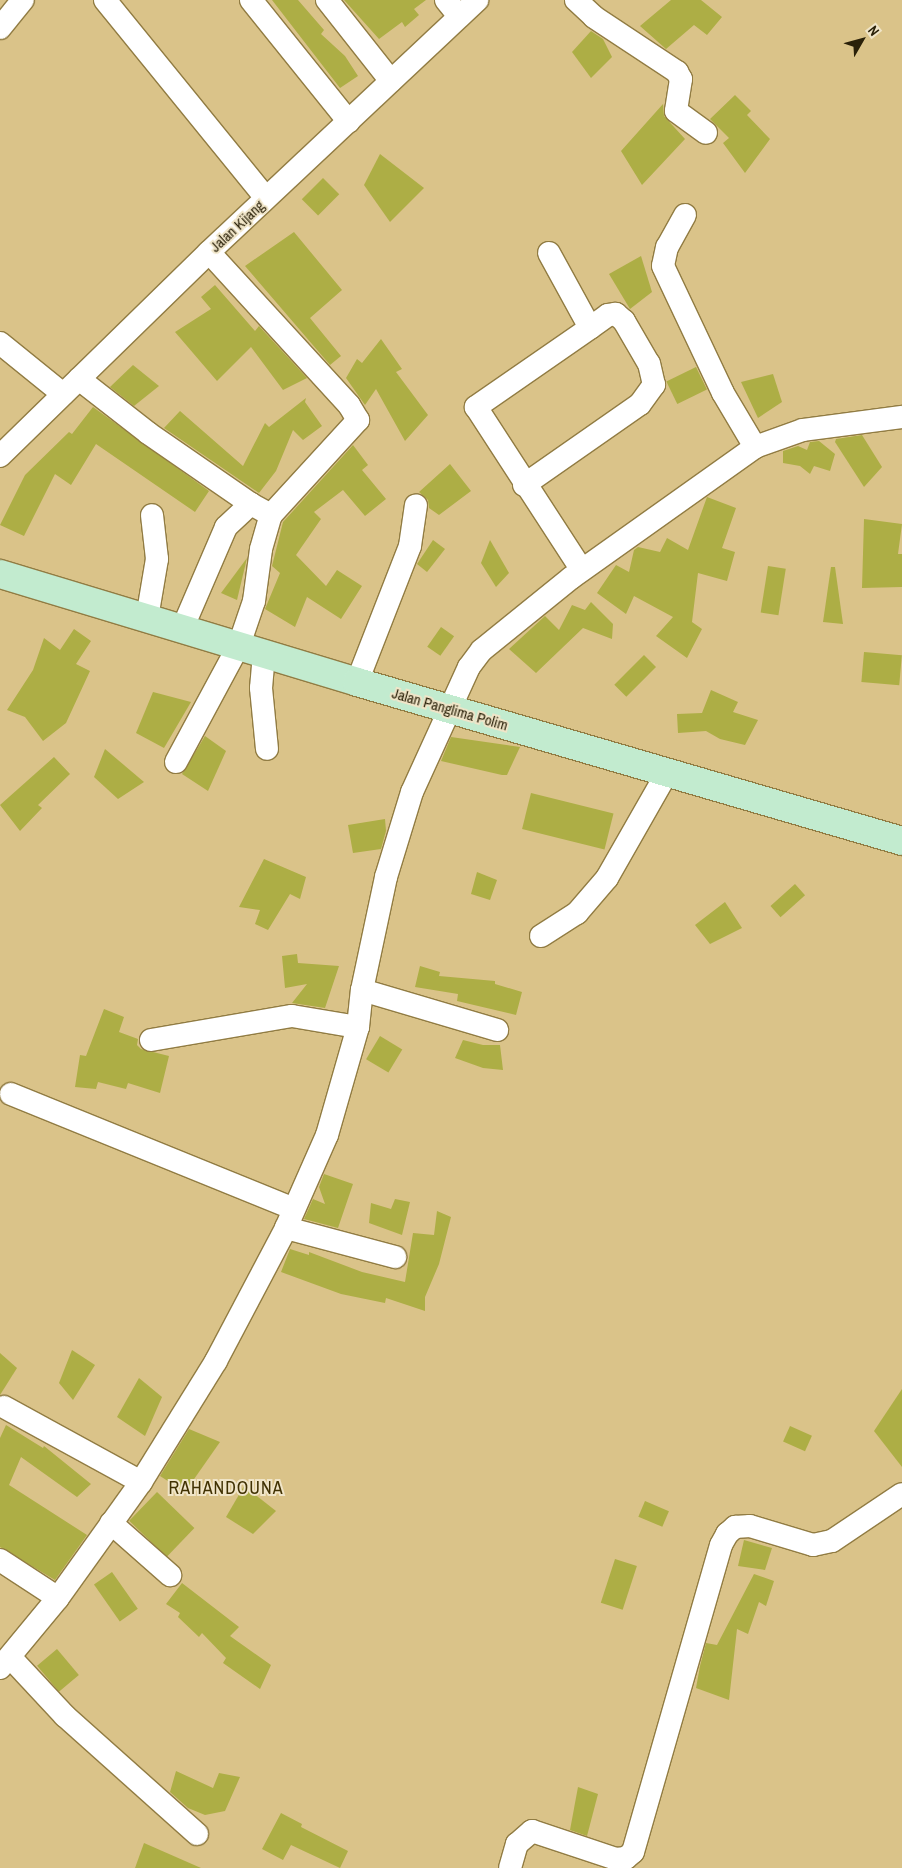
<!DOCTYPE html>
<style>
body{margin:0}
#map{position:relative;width:902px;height:1868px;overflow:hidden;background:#dac389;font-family:"Archivo Narrow",sans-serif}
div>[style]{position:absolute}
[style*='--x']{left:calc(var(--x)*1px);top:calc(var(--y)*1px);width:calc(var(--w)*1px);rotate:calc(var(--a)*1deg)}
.building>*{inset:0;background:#adae45;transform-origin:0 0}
.roads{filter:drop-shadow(1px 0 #917c43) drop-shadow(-1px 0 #917c43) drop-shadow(0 1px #917c43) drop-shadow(0 -1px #917c43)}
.street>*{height:22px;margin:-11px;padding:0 11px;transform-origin:11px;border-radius:11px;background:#fff}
.secondary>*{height:28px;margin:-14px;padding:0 14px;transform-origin:14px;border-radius:14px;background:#c2ebcf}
span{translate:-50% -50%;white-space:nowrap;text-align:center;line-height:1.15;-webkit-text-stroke:4px #f0e5c8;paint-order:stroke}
.street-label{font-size:15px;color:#2a2109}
.quarter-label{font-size:18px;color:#403102;letter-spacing:1px}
.north{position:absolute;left:837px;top:15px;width:50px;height:50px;-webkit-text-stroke:4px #f0e5c8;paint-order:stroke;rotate:52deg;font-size:14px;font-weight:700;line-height:20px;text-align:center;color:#2a2109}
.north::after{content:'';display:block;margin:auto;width:18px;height:22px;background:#2a2109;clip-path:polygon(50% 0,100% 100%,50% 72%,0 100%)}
</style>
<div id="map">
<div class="building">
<div style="clip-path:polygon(272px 0,298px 0,324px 30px,321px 34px,345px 56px,358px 76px,340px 88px)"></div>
<div style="clip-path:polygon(344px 0,426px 0,414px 9px,419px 15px,405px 27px,402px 22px,379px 39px)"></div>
<div style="clip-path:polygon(671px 0,701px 0,722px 17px,707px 35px,694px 25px,666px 49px,640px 26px)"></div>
<div style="clip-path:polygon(591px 31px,603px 39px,612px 57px,591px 78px,572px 52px)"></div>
<div style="clip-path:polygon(735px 95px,751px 111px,747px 115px,770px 139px,745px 173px,723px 143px,729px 138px,710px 119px)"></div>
<div style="clip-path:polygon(663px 104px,664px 116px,685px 139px,642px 185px,621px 151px)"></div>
<div style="clip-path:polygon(380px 154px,424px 188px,390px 222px,364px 185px)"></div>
<div style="left:323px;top:178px;width:23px;height:30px;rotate:45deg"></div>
<div style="clip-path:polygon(294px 232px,342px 290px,310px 318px,341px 356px,330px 365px,245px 266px)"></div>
<div style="clip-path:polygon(641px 256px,652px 292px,630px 309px,609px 274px)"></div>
<div style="clip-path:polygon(215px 285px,255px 331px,259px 326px,307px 378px,283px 390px,251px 347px,217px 381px,175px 332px,211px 309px,201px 297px)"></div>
<div style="clip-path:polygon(381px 339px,402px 369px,396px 372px,428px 415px,405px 441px,376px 389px,365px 405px,346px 378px,357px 359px,362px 363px)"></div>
<div style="clip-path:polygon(133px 365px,159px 386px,134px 406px,110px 387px)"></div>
<div style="left:696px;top:367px;width:25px;height:33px;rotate:64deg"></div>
<div style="clip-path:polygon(773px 374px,782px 402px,758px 418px,741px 382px)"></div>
<div style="clip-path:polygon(306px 398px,305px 402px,322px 426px,303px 440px,293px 430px,276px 471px,259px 493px,164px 428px,180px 411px,243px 466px,265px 423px,269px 427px)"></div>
<div style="clip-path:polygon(93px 407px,209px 491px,195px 512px,96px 444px,71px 485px,55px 474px,24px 536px,0 525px,25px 475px,69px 432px,72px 434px)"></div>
<div style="clip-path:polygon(862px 435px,882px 467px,864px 487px,835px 442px,836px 439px)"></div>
<div style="clip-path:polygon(819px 441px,835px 454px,830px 471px,814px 466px,810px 474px,800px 466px,783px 463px,783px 451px,798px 446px,807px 450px,810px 442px)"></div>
<div style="clip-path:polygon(353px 445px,368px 465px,362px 470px,386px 499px,365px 516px,343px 490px,314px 512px,321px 519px,296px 555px,326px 586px,337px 570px,362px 586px,341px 619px,307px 597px,295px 627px,265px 609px,280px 573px,272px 566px,283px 522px)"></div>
<div style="clip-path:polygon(450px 464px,471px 491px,439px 515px,429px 508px,428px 500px,419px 492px)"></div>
<div style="clip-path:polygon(707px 497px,736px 508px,722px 548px,735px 552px,727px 581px,698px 573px,692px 622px,702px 629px,687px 658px,656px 636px,673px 617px,634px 596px,626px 614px,597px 593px,616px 565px,629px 572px,634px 550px,638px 547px,660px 552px,667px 538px,688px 550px)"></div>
<div style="clip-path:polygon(864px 519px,902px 524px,898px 554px,902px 554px,902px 587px,862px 588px)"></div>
<div style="clip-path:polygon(433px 540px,445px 549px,427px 572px,417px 564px)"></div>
<div style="clip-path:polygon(490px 540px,509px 573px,496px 587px,481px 563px)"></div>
<div style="clip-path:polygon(247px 558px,237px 600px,221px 593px)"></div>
<div style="left:768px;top:566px;width:18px;height:47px;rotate:9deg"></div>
<div style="clip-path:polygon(831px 567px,835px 567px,843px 624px,823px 622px)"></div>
<div style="clip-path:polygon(591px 602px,613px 624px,612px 639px,583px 628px,536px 673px,509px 649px,545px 616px,559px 630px,572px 605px,585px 610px)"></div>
<div style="left:441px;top:627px;width:16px;height:24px;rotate:35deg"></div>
<div style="clip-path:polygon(74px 629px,91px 641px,76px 664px,90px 671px,66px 723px,43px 741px,25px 717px,7px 710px,33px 670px,44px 638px,60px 650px)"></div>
<div style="left:864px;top:652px;width:38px;height:30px;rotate:5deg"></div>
<div style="left:644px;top:655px;width:17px;height:42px;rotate:45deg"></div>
<div style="clip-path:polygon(711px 690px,738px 702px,733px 712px,758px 720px,745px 745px,720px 739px,706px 731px,678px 733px,677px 714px,702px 713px)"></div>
<div style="clip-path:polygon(153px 692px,191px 702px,164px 748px,136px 733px)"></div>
<div style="clip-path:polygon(205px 736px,226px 751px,208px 791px,182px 774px)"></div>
<div style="clip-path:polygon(451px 737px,520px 747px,507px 775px,502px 775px,441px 761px)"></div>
<div style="clip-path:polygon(105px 749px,144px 782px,118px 799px,94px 777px)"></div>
<div style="clip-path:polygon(54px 757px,70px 774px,38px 805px,42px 808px,20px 831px,0 805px)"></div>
<div style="left:531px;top:793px;width:85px;height:37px;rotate:14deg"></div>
<div style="clip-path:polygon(385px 819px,386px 831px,381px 849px,353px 853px,348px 825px)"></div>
<div style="clip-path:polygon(264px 859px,306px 877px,300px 899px,290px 894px,268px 930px,255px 924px,260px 910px,239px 907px)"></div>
<div style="clip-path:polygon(477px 872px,497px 880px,490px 900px,471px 894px)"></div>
<div style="left:795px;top:884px;width:15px;height:33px;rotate:48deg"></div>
<div style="clip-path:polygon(725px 902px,742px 928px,710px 944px,695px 925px)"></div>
<div style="clip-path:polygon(297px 954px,298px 963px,339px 966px,325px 1008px,292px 1003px,307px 984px,285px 988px,282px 956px)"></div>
<div style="clip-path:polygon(420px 966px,440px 972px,439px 976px,495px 981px,495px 984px,522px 992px,516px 1015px,457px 1001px,458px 994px,415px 987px)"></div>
<div style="clip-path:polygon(104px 1009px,124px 1017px,119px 1032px,138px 1039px,137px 1045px,141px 1049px,169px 1056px,160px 1093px,128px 1083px,126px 1089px,98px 1082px,96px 1089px,75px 1087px,80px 1055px,86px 1056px)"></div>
<div style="left:380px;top:1036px;width:26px;height:27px;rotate:31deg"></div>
<div style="clip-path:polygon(463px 1040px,483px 1045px,500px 1045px,503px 1070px,483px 1068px,455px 1058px)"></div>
<div style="clip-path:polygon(324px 1174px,353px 1184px,338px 1228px,304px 1219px,313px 1199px,325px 1204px,319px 1187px)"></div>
<div style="clip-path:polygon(395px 1199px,410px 1202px,402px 1235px,369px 1223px,371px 1203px,391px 1209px)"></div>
<div style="clip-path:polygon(437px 1211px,451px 1217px,439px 1264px,425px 1297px,425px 1311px,386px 1298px,385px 1303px,341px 1294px,281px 1272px,290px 1249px,309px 1255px,309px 1252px,362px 1272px,405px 1282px,413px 1233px,434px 1235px)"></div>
<div style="clip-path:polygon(72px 1350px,95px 1365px,73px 1400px,59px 1383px)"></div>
<div style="clip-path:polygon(0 1353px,17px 1368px,0 1395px)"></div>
<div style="clip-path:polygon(139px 1378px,162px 1397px,145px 1436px,117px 1417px)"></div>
<div style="clip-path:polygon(902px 1389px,902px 1467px,874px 1431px)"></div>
<div style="clip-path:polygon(6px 1425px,43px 1448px,44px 1446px,91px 1484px,77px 1497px,21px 1457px,9px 1485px,87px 1535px,55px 1580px,0 1547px,0 1438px)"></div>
<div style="left:790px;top:1426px;width:24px;height:17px;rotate:24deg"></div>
<div style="clip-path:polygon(189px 1429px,220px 1442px,185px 1492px,160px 1476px)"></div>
<div style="clip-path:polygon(244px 1486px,276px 1511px,253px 1534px,226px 1517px)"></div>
<div style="left:157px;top:1492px;width:52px;height:40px;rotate:44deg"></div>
<div style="left:645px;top:1501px;width:26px;height:17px;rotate:23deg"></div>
<div style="clip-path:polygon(744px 1540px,772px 1548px,765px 1570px,738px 1566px)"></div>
<div style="left:615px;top:1559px;width:23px;height:46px;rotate:18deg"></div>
<div style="left:112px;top:1572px;width:45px;height:22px;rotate:55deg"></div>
<div style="clip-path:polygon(754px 1574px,774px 1581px,766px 1606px,759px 1602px,748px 1634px,737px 1629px,729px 1700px,696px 1688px,700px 1666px,706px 1643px,717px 1645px)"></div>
<div style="clip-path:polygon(182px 1583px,239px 1627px,230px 1636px,271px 1665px,260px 1689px,223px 1663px,226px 1658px,202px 1633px,199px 1637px,178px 1617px,180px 1613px,166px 1604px)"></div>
<div style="left:57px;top:1649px;width:34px;height:26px;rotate:50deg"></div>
<div style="clip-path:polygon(176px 1771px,213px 1788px,219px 1773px,240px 1777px,225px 1811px,205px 1815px,188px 1808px,170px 1792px)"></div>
<div style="clip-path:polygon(578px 1787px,598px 1794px,587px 1836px,570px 1830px)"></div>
<div style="clip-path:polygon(281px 1813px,302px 1824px,301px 1827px,348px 1851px,340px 1868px,291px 1845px,283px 1860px,262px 1849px)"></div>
<div style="clip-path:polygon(144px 1843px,201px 1868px,135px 1868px)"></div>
</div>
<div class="roads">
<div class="street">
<div style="--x:105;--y:0;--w:255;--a:50.9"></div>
<div style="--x:251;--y:0;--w:156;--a:51.2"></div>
<div style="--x:327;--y:0;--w:103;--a:51.7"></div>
<div style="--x:446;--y:0;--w:21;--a:51"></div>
<div style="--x:576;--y:0;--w:25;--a:43"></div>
<div style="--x:594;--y:17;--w:100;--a:33.5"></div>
<div style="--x:677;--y:72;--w:8;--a:60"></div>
<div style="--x:681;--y:79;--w:32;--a:99"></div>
<div style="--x:676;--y:111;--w:37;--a:36"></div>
<div style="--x:0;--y:28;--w:36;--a:-51"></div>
<div style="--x:685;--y:215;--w:37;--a:119"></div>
<div style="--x:667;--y:247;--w:19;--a:102"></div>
<div style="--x:663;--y:266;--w:140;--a:64.7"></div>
<div style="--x:723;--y:393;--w:63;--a:59.3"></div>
<div style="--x:549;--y:253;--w:85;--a:61.3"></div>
<div style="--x:590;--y:328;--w:139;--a:145.3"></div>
<div style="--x:476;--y:407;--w:194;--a:57"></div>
<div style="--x:0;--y:343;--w:81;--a:39"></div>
<div style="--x:79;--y:379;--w:88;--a:38"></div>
<div style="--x:148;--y:433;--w:125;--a:34.6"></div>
<div style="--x:0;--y:456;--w:292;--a:-44.3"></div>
<div style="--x:209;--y:252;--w:368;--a:-43.2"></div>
<div style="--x:524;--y:485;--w:141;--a:-34.9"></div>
<div style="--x:640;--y:404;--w:24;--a:-54"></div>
<div style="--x:654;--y:385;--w:22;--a:-103"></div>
<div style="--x:649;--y:364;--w:50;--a:-120.2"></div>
<div style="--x:624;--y:321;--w:11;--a:-139"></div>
<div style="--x:616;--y:314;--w:8;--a:173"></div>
<div style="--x:608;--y:315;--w:22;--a:144"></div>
<div style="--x:147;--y:618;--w:60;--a:-80.4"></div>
<div style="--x:157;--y:559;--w:44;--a:-96.5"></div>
<div style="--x:183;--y:627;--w:109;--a:-66.7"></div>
<div style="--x:226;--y:527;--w:34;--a:-43"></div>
<div style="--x:251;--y:504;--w:23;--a:29"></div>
<div style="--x:271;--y:515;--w:129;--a:-47.5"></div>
<div style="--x:358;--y:420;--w:17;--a:-121"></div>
<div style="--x:349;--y:405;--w:207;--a:-132.5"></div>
<div style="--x:264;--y:654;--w:34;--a:95"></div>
<div style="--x:261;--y:688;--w:61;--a:84.4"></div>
<div style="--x:357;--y:682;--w:146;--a:-68.7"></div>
<div style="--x:410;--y:546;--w:41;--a:-81.7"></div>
<div style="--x:176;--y:762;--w:133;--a:-61.7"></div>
<div style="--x:239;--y:645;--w:46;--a:-71.2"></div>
<div style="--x:254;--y:601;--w:52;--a:-82.3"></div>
<div style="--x:261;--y:549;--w:35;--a:-74"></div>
<div style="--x:541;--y:936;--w:43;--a:-32.6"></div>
<div style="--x:577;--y:913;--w:46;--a:-49.4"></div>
<div style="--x:607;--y:878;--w:121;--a:-60.3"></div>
<div style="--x:362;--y:990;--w:141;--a:16.5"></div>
<div style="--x:151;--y:1040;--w:143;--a:-9.7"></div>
<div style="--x:292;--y:1016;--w:67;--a:9.5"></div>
<div style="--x:11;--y:1094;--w:305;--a:22.1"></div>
<div style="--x:286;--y:1228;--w:113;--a:14.9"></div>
<div style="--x:4;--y:1407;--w:156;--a:28.7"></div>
<div style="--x:111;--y:1523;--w:79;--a:41.4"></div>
<div style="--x:0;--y:1560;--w:69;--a:33.2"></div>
<div style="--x:10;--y:1657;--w:81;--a:47"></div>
<div style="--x:65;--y:1716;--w:177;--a:41.8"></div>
<div style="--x:0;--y:1668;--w:91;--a:-50.4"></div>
<div style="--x:58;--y:1598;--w:143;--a:-54.4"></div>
<div style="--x:141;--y:1482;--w:142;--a:-58.2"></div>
<div style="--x:216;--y:1361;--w:150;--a:-62.2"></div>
<div style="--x:286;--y:1228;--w:102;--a:-66.2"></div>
<div style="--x:327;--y:1135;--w:112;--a:-74"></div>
<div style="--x:358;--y:1027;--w:37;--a:-84"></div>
<div style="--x:362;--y:990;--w:116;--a:-78"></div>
<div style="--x:386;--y:877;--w:89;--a:-73"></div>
<div style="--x:412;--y:792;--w:137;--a:-65.5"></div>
<div style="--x:469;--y:667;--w:21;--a:-53"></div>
<div style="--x:482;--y:650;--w:114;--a:-39"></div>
<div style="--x:571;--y:578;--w:226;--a:-35.4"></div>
<div style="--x:755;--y:447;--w:51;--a:-19.5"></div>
<div style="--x:803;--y:430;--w:100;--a:-7.5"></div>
<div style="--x:510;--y:1868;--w:25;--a:-74"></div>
<div style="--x:517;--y:1844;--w:20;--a:-41"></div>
<div style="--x:532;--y:1831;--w:89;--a:18.4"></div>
<div style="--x:616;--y:1859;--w:10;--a:-6"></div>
<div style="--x:626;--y:1858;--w:9;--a:-41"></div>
<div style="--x:633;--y:1852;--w:319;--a:-74"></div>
<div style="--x:721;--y:1545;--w:13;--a:-61"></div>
<div style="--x:727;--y:1534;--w:11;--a:-41"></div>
<div style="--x:735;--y:1527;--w:15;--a:-4"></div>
<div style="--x:750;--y:1526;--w:66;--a:16.8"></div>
<div style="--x:813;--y:1545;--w:19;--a:-12"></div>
<div style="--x:832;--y:1541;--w:84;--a:-33.9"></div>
</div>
<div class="secondary">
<div style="--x:0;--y:574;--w:373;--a:16.8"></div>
<div style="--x:357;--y:682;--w:568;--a:16.26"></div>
</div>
</div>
<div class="street-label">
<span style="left:237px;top:226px;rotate:-43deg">Jalan Kijang</span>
<span style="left:450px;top:709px;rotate:16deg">Jalan Panglima Polim</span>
</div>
<div class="quarter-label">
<span style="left:226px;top:1488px">RAHANDOUNA</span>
</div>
<div class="north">N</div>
</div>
